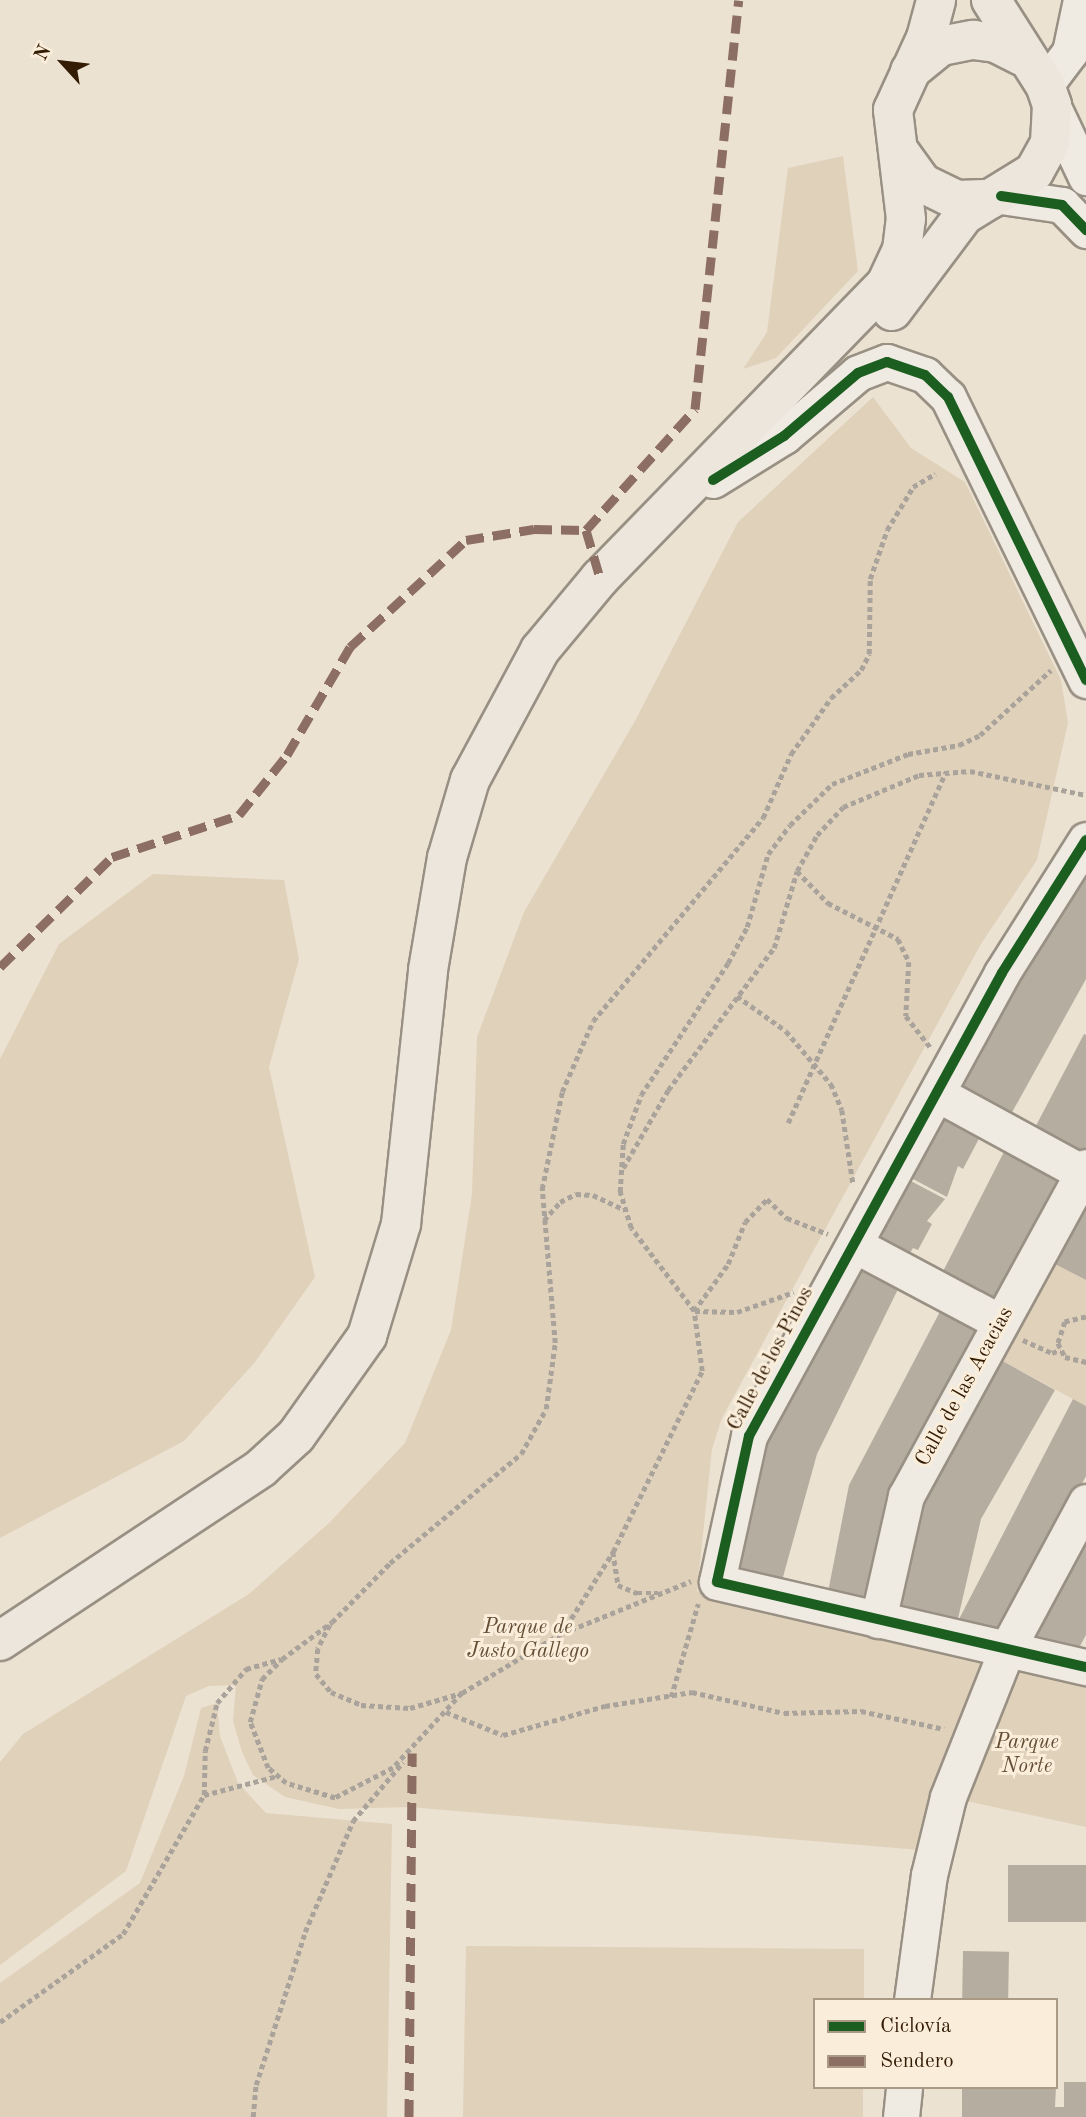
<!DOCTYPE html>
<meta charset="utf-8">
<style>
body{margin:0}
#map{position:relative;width:1086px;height:2117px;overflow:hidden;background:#ece2d2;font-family:"Old Standard TT",serif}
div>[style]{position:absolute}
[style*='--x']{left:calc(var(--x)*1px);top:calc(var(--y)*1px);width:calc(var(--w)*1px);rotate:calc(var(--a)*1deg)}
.green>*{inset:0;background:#e0d1ba}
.building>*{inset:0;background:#b6ada1;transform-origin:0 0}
.path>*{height:4.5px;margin-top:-2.25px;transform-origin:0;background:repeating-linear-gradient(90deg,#aaa39b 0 5px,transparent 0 8.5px)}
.roads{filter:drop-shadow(2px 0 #999084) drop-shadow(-2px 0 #999084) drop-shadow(0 2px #999084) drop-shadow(0 -2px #999084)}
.minor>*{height:35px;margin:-17.5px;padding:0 17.5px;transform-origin:17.5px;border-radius:17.5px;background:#efeae2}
.major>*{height:38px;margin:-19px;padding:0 19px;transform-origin:19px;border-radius:19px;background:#ede6dd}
.quiet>*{height:9px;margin-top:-4.5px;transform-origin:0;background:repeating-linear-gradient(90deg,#8d6e63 0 18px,transparent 0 27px)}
.cycleway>*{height:10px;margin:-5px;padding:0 5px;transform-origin:5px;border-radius:5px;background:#1b5e20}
span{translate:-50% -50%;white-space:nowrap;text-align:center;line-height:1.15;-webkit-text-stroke:6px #faeedb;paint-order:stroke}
.street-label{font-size:21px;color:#331b04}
.park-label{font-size:21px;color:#644d35;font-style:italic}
.legend{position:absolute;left:813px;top:1998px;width:245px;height:91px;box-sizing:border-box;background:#faeedb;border:2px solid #aa9a85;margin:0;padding:9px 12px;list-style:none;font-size:21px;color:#331b04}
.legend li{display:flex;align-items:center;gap:14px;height:35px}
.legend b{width:35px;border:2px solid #aa9a85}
.north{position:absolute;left:28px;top:28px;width:70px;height:70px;-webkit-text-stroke:5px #faeedb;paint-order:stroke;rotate:297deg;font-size:19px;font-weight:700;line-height:28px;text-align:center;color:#331b04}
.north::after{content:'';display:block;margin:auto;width:24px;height:32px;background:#331b04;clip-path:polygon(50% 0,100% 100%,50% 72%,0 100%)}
</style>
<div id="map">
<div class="green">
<div style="clip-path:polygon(843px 156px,858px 271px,776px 358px,743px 369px,767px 332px,788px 168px)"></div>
<div style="clip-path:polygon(873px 397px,911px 448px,965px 482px,1061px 680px,1068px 723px,1037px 860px,981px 944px,722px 1418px,712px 1449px,697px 1591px,987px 1661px,920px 1850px,409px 1807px,339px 1809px,285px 1797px,253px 1775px,242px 1752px,233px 1721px,236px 1685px,209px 1686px,186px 1696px,126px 1871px,0 1965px,0 1762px,23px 1734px,249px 1594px,329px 1523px,405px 1443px,451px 1330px,472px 1194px,477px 1037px,524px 912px,635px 721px,738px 522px)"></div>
<div style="clip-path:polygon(153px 874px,284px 880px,299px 959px,269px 1067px,315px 1277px,255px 1362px,184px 1441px,0 1538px,0 1059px,59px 944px)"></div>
<div style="clip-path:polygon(1051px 1262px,1086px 1280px,1086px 1406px,999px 1359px)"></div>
<div style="clip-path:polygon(1007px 1649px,1086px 1667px,1086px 1827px,948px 1797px)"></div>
<div style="clip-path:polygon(217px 1703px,220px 1736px,238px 1783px,266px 1813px,392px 1824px,387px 2117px,0 2117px,0 1983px,140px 1883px,184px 1776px,201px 1708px)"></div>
<div style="clip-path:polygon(466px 1946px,864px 1949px,864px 2000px,815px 2000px,815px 2087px,863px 2087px,863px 2117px,463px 2117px)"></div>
</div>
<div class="building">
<div style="clip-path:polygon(1086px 855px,1086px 979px,1005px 1125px,948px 1095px)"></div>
<div style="clip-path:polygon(1084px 1034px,1086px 1035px,1086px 1155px,1029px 1139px)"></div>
<div style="clip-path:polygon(944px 1114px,982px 1133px,963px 1169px,958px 1166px,947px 1197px,911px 1178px)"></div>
<div style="left:1010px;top:1140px;width:68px;height:161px;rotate:27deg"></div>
<div style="clip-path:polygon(907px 1179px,945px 1199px,927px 1221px,932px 1224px,918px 1250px,913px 1248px,908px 1256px,875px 1238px)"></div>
<div style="clip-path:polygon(1086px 1182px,1086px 1280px,1051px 1262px)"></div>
<div style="clip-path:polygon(859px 1259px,903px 1279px,817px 1454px,780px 1588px,728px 1578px,763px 1442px)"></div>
<div style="clip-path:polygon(945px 1302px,990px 1322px,875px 1610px,827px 1597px,849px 1485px)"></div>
<div style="clip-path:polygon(999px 1359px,1055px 1390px,981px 1519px,957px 1623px,1073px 1399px,1086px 1406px,1086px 1476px,1003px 1637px,893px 1610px,914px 1501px)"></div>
<div style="clip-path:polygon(1086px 1533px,1086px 1635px,1079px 1648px,1027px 1638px)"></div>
<div style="left:1008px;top:1865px;width:78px;height:57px"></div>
<div style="left:963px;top:1951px;width:46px;height:49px;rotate:1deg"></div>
<div style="clip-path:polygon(1064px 2082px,1086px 2082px,1086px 2117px,962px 2117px,962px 2087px,1056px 2087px,1055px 2107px,1064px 2107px)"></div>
</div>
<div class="path">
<div style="--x:797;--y:871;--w:45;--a:45.9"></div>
<div style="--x:828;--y:903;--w:79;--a:27.2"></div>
<div style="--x:898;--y:939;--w:25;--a:64"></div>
<div style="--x:909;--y:962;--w:54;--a:93.2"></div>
<div style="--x:906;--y:1016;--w:41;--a:52"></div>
<div style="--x:737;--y:996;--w:60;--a:35.5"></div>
<div style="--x:786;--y:1031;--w:70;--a:49.7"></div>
<div style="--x:831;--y:1084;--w:28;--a:67"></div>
<div style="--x:842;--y:1110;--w:74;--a:81.4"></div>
<div style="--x:788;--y:1123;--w:384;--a:-65.8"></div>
<div style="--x:623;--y:1168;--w:90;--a:-60"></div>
<div style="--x:668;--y:1090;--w:177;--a:-53.3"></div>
<div style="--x:774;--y:948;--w:80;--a:-73.4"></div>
<div style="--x:797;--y:871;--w:41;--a:-60.9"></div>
<div style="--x:817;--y:835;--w:38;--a:-47"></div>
<div style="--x:843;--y:807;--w:82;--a:-22.8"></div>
<div style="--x:919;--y:775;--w:51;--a:-4.5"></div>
<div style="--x:970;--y:771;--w:118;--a:11.7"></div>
<div style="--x:544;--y:1220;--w:24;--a:-48"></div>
<div style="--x:560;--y:1202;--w:18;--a:-27"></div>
<div style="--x:576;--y:1194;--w:17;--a:3"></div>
<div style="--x:593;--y:1195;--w:35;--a:25"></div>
<div style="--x:694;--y:1311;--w:58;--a:-54.1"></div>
<div style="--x:728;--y:1264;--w:45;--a:-68"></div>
<div style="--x:745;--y:1222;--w:32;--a:-46"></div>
<div style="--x:767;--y:1199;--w:28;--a:44"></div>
<div style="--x:787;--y:1218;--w:44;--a:21.3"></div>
<div style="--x:695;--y:1311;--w:42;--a:1.4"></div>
<div style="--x:737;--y:1312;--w:60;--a:-19.3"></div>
<div style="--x:1086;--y:1317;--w:22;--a:167"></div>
<div style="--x:1065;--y:1322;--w:22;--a:108"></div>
<div style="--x:1058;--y:1343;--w:16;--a:63"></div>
<div style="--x:1065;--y:1357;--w:22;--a:13"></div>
<div style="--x:1023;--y:1340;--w:32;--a:24"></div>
<div style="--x:1052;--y:1353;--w:9;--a:-21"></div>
<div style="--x:613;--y:1552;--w:33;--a:81"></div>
<div style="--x:618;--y:1585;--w:21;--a:23"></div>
<div style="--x:637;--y:1593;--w:21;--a:0"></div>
<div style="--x:330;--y:1625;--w:27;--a:117"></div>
<div style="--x:318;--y:1649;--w:25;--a:95"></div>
<div style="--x:316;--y:1674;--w:23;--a:50"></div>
<div style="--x:331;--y:1692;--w:33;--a:23"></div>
<div style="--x:361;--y:1705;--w:49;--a:3.5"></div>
<div style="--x:410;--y:1708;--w:54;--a:-16.1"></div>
<div style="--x:462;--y:1693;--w:117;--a:-31"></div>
<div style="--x:562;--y:1633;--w:96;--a:-57.8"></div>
<div style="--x:613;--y:1552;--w:202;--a:-63.8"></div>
<div style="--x:702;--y:1371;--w:61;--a:-97.6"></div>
<div style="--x:694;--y:1311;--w:104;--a:-127.2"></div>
<div style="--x:631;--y:1228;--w:38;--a:-107"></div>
<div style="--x:620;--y:1192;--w:48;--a:-86.4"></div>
<div style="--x:623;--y:1144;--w:52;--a:-69.8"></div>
<div style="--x:641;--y:1095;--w:158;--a:-56.6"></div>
<div style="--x:728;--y:963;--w:41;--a:-62.2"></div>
<div style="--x:747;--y:927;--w:76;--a:-74"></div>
<div style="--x:768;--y:854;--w:36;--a:-53"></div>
<div style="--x:790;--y:825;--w:59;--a:-44.3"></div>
<div style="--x:832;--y:784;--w:82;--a:-21.5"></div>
<div style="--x:908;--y:754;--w:52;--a:-10"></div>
<div style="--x:959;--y:745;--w:23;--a:-25"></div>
<div style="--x:980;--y:735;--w:96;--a:-42.5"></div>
<div style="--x:563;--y:1633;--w:138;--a:-22.1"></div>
<div style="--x:462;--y:1693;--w:102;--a:132.6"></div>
<div style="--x:393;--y:1768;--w:65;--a:152.7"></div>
<div style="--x:335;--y:1798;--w:51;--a:-163"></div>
<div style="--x:286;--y:1783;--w:23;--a:-140"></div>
<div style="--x:268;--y:1768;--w:49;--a:-111.4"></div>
<div style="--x:250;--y:1722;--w:45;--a:-74.4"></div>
<div style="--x:262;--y:1679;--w:28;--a:-45"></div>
<div style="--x:282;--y:1659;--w:62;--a:-36.5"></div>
<div style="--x:332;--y:1622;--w:83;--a:-45.5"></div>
<div style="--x:390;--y:1563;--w:170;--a:-39.8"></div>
<div style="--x:521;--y:1454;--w:51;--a:-60.9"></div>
<div style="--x:546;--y:1409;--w:67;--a:-82.2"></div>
<div style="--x:555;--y:1343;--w:155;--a:-94.8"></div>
<div style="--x:542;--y:1189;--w:99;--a:-78.3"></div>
<div style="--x:562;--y:1092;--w:77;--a:-66.4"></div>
<div style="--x:593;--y:1021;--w:265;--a:-50.1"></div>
<div style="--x:763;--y:818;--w:70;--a:-66.4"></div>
<div style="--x:791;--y:754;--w:69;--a:-54.5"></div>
<div style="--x:831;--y:698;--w:41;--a:-43"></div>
<div style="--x:861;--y:670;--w:18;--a:-63"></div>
<div style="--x:869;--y:654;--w:75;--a:-89.2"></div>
<div style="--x:870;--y:579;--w:52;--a:-70.9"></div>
<div style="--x:887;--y:530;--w:50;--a:-58.8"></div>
<div style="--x:913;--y:487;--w:26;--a:-31"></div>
<div style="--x:671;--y:1697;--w:97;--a:-73.8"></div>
<div style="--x:446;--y:1712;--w:61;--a:22"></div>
<div style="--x:503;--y:1735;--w:106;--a:-15.9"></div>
<div style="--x:605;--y:1706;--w:88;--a:-9.1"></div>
<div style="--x:692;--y:1692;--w:94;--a:12.9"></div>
<div style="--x:784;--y:1713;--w:77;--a:-1.5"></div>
<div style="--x:861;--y:1711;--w:85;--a:12.2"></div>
<div style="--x:1000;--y:1741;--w:31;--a:13"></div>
<div style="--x:204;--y:1795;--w:44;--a:-88.7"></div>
<div style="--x:205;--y:1751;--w:49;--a:-76"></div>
<div style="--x:217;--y:1703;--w:45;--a:-49.5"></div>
<div style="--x:246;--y:1669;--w:36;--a:-16"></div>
<div style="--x:0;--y:2022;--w:151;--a:-35.6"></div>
<div style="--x:123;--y:1934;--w:161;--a:-59.8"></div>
<div style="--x:204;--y:1795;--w:75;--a:-14.6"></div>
<div style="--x:253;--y:2117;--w:32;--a:-85"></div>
<div style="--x:256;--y:2085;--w:161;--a:-72.2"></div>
<div style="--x:305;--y:1932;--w:121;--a:-66.6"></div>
<div style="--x:353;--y:1821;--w:77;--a:-49.7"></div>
</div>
<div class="roads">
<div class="minor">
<div style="--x:1045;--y:85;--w:41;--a:-52.9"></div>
<div style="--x:1070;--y:52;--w:53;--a:-78.1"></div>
<div style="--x:1052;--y:105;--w:80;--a:64.7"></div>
<div style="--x:1001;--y:196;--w:62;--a:8.4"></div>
<div style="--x:1062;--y:205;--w:35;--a:46"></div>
<div style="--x:713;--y:480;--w:84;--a:-31.8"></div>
<div style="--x:784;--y:436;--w:97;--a:-40.4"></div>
<div style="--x:858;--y:373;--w:31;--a:-21"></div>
<div style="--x:887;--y:362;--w:40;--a:18.9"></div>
<div style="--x:925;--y:375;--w:32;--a:44"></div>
<div style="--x:948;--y:397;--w:315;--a:64"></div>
<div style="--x:1086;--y:840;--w:157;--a:122.3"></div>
<div style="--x:1002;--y:973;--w:528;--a:118.65"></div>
<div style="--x:749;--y:1436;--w:149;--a:102.4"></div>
<div style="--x:717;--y:1582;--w:379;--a:13"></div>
<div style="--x:938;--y:1094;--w:165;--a:28.6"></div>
<div style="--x:855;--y:1245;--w:164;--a:28"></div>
<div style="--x:878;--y:1620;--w:127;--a:-77.3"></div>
<div style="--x:906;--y:1496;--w:375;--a:-61.3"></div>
<div style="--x:912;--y:2000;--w:126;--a:-82.3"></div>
<div style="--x:929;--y:1875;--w:80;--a:-76.3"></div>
<div style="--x:948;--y:1797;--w:159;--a:-68.3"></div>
<div style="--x:1007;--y:1649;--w:167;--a:-61.7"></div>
<div style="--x:901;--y:2117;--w:30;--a:-84"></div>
</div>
<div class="major">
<div style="--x:910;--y:71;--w:40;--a:-39"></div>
<div style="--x:941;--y:46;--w:33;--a:-11"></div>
<div style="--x:973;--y:40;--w:23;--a:7"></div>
<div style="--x:996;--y:43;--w:30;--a:27"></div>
<div style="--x:899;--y:151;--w:39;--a:54"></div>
<div style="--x:922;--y:183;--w:39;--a:26"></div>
<div style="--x:957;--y:200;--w:34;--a:-2"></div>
<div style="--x:892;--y:311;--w:120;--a:-53.1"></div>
<div style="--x:964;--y:215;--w:82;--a:-31.6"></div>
<div style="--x:1034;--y:172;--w:33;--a:-61"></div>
<div style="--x:1050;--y:143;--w:38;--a:-87"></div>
<div style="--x:1052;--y:105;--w:21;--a:-109"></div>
<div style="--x:1045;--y:85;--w:101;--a:-122.4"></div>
<div style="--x:0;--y:1641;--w:313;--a:-33.5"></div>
<div style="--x:261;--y:1468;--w:47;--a:-42.4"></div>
<div style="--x:296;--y:1436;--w:123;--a:-54.6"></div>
<div style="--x:367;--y:1336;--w:117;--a:-73.1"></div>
<div style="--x:401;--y:1224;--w:255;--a:-83.9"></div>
<div style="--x:428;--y:970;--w:114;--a:-80.4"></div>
<div style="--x:447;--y:858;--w:81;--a:-73.6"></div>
<div style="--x:470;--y:780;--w:148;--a:-61.7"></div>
<div style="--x:540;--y:650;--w:94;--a:-50.2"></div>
<div style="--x:600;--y:578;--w:410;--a:-45.8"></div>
<div style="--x:886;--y:284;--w:38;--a:-65"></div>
<div style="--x:902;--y:250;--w:31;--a:-83"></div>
<div style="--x:906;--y:219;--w:110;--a:-96.8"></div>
<div style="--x:893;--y:110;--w:79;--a:-65.4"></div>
<div style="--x:926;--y:38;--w:39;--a:-75"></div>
</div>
</div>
<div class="quiet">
<div style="--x:586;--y:530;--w:163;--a:-48"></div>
<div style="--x:695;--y:409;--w:411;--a:-83.9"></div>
<div style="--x:0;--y:967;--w:157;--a:-44.5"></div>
<div style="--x:112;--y:857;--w:134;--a:-18.3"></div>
<div style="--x:239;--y:815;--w:77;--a:-51.3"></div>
<div style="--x:287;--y:755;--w:125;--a:-59.7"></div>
<div style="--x:350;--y:647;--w:158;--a:-42.7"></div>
<div style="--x:466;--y:540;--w:69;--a:-9.2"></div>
<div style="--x:534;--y:529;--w:52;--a:1.1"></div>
<div style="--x:586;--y:530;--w:50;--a:73.7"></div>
<div style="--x:409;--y:2117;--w:364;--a:-89.5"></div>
</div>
<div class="cycleway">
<div style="--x:1001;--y:196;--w:62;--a:8.4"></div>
<div style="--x:1062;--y:205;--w:35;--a:46"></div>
<div style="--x:713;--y:480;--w:84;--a:-31.8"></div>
<div style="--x:784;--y:436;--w:97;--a:-40.4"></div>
<div style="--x:858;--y:373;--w:31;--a:-21"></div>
<div style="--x:887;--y:362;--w:40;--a:18.9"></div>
<div style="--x:925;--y:375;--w:32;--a:44"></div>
<div style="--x:948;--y:397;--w:315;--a:64"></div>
<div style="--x:1086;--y:840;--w:157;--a:122.3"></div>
<div style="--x:1002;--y:973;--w:528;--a:118.65"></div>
<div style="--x:749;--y:1436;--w:149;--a:102.4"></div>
<div style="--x:717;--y:1582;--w:379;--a:13"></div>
</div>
<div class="street-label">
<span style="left:771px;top:1359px;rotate:-62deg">Calle de los Pinos</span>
<span style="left:965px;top:1387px;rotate:-61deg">Calle de las Acacias</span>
</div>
<div class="park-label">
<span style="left:528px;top:1640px">Parque de<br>Justo Gallego</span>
<span style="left:1027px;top:1755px">Parque<br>Norte</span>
</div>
<ul class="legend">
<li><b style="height:9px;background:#1b5e20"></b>Ciclovía</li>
<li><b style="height:9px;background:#8d6e63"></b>Sendero</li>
</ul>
<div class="north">N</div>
</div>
